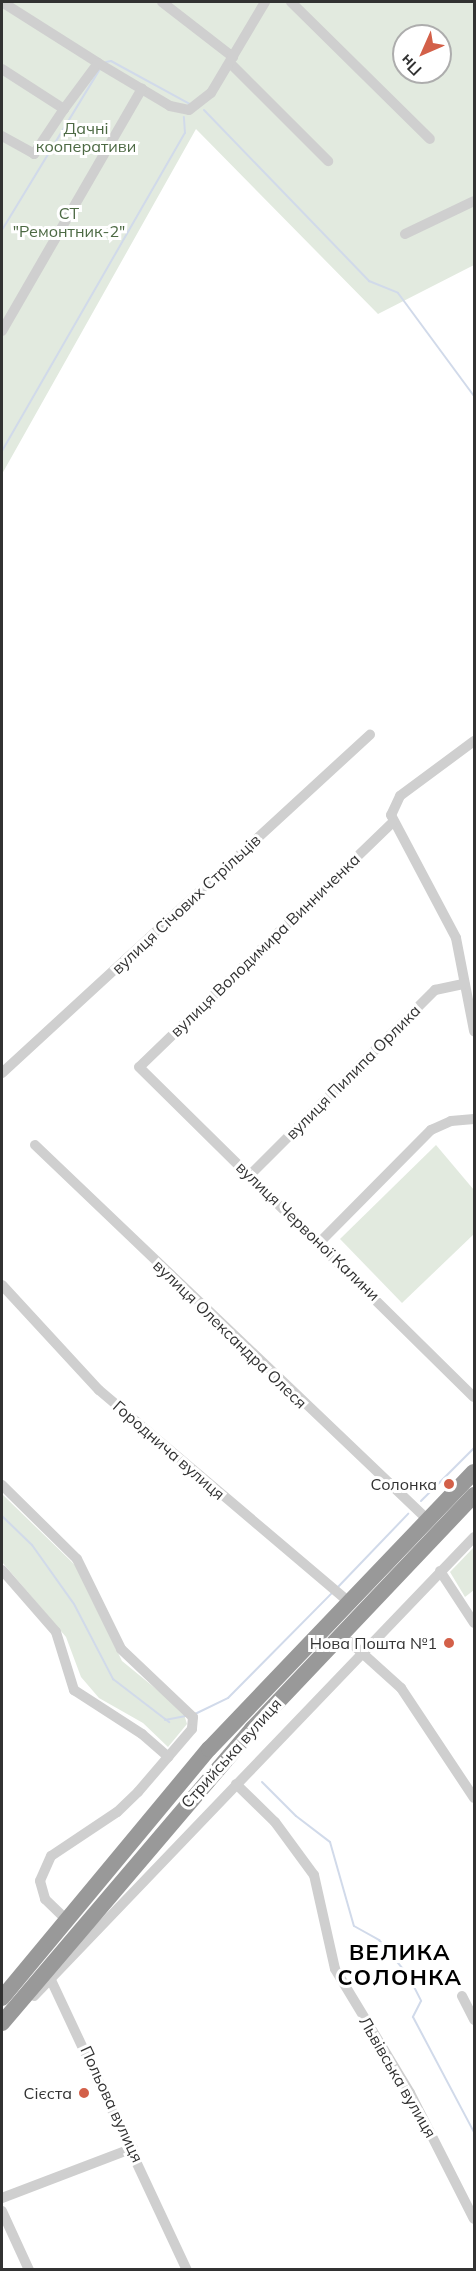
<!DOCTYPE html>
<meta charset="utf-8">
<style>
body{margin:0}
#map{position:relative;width:476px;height:2271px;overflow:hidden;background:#fff;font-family:Mulish,sans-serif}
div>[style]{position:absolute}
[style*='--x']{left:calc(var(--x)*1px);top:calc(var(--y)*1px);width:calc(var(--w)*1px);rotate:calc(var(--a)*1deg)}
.green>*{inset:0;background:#e2eadf}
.stream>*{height:2px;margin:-1px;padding:0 1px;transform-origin:1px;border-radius:1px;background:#d1daea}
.minor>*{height:10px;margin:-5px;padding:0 5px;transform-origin:5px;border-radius:5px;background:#cfcfcf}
.highway>*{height:16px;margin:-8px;padding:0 8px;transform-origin:8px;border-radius:8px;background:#999}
.dots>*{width:16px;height:16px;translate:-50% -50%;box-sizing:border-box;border:3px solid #fff;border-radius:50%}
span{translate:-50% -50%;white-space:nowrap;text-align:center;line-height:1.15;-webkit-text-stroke:6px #fff;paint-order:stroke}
.park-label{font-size:16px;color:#4c6943}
.street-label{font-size:16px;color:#323232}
.poi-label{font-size:16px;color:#323232}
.right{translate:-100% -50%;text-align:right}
.district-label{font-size:22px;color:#000;font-weight:700;letter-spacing:1.5px}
.frame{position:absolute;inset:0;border:3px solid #323232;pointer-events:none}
.north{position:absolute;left:392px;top:24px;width:60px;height:60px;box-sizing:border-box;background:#fff;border:2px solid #adadad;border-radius:50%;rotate:225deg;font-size:16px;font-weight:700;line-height:24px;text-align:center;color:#323232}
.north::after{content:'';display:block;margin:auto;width:21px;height:27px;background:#d36049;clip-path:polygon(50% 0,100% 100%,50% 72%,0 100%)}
</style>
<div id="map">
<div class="green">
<div style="clip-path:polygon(evenodd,2px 2px,474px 2px,474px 265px,378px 314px,196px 129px,2px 474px,2px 2px,404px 36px,440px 36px,440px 72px,404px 72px,404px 36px)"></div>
<div style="clip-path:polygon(436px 1145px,474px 1190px,474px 1234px,402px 1303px,340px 1239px)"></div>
<div style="clip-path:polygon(2px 1494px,75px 1565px,122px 1661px,183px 1711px,187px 1724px,168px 1747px,143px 1723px,99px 1698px,81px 1677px,66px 1637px,2px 1562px)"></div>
<div style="clip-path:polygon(474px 1547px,474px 1590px,465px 1597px,450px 1572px)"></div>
</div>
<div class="stream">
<div style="--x:106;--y:62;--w:5;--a:-11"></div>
<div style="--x:111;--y:61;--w:90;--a:28.6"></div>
<div style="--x:204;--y:110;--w:238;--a:46"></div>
<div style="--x:369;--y:281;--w:31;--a:22"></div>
<div style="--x:398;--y:293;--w:128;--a:53.6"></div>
<div style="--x:2;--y:230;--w:188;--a:-58.7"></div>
<div style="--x:2;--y:451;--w:367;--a:-60.1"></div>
<div style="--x:185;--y:133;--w:16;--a:-94"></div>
<div style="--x:421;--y:1501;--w:75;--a:-45"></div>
<div style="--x:2;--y:1516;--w:42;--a:44"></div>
<div style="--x:32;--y:1545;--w:72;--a:54.6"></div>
<div style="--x:74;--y:1604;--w:85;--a:62.5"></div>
<div style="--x:113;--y:1679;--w:71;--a:37.5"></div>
<div style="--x:337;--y:1588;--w:103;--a:-46.2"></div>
<div style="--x:195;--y:1714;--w:37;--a:-26"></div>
<div style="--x:228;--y:1698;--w:149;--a:-45.3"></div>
<div style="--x:165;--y:1720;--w:21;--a:-11"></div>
<div style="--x:262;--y:1782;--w:48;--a:45"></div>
<div style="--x:296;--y:1816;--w:43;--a:37.4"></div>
<div style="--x:330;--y:1842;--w:87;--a:74.1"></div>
<div style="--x:354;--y:1926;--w:29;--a:29"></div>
<div style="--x:379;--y:1940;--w:45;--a:50.4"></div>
<div style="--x:408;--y:1975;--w:29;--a:63"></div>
<div style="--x:421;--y:2001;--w:18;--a:117"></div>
<div style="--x:413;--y:2017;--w:130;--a:62.1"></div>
</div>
<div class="minor">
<div style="--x:2;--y:2;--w:114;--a:32.4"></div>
<div style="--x:162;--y:2;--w:90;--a:37.8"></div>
<div style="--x:291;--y:2;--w:195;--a:44.6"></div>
<div style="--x:230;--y:63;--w:139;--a:45"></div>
<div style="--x:2;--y:69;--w:74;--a:32.8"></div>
<div style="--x:64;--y:109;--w:57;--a:-53.5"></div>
<div style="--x:98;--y:63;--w:84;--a:30.8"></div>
<div style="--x:170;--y:106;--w:19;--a:12"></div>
<div style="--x:189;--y:110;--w:28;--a:-38"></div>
<div style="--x:211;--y:93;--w:106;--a:-59.3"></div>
<div style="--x:2;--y:136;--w:37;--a:29"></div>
<div style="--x:34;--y:154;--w:54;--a:-56.3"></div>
<div style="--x:405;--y:234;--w:76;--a:-25.6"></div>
<div style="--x:2;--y:331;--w:280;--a:-60"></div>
<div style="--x:474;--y:741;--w:92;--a:143.4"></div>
<div style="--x:400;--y:796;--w:21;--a:115"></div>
<div style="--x:391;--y:815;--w:139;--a:62.1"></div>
<div style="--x:456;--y:938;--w:95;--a:79"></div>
<div style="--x:392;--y:823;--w:351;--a:136"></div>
<div style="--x:139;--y:1067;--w:470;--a:44.6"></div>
<div style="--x:2;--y:1073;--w:500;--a:-42.6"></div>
<div style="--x:35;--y:1145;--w:543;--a:43.66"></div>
<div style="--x:250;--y:1175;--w:262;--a:-45"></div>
<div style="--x:435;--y:990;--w:30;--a:-12"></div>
<div style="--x:320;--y:1242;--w:158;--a:-45.3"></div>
<div style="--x:431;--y:1130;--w:22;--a:-24"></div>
<div style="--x:451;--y:1121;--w:23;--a:-5"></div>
<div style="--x:2;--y:1285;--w:143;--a:47.3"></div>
<div style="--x:99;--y:1390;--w:328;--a:40.3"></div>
<div style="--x:2;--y:1485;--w:105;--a:44.6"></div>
<div style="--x:77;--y:1559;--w:100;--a:63.9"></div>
<div style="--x:121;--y:1649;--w:99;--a:43.4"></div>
<div style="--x:193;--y:1717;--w:12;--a:95"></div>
<div style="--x:192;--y:1729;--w:83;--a:130.6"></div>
<div style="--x:138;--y:1792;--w:29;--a:136"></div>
<div style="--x:117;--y:1812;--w:79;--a:146.3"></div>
<div style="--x:51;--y:1856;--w:27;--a:114"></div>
<div style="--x:40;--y:1881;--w:19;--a:74"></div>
<div style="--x:45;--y:1899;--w:30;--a:44"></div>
<div style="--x:2;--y:1570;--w:82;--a:48.9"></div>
<div style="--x:56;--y:1632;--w:61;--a:72.8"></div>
<div style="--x:74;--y:1690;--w:81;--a:32.9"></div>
<div style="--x:142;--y:1734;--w:35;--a:41"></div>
<div style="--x:440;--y:1571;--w:62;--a:56.8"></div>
<div style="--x:333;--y:1641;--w:17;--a:3"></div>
<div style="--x:350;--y:1642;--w:69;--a:42"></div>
<div style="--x:401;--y:1688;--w:132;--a:56.4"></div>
<div style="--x:236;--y:1784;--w:54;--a:44.3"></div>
<div style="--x:275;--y:1822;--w:66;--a:53.7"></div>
<div style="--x:314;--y:1875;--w:96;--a:77.4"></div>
<div style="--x:335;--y:1969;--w:145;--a:58.8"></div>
<div style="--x:410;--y:2093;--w:141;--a:63.1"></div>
<div style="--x:51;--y:1980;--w:320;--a:64.9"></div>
<div style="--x:34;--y:1996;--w:636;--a:-46.21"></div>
<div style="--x:462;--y:1996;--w:27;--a:63"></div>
<div style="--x:2;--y:2198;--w:140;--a:-20.9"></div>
<div style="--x:2;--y:2211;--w:65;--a:65.4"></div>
</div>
<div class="highway">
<div style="--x:2;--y:1998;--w:324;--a:-50.3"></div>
<div style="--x:209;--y:1749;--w:383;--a:-46.3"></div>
<div style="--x:2;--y:2023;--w:386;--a:-49.6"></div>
<div style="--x:252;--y:1729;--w:323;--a:-46.5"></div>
</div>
<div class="dots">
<div style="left:449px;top:1484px;background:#d36049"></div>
<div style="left:449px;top:1643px;background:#d36049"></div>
<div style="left:84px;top:2093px;background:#d36049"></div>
</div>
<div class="park-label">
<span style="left:86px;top:137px">Дачні<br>кооперативи</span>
<span style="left:69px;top:222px">СТ<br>"Ремонтник-2"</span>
</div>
<div class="street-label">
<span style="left:186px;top:904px;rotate:-43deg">вулиця Січових Стрільців</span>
<span style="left:265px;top:945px;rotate:-44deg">вулиця Володимира Винниченка</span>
<span style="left:353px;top:1072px;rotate:-45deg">вулиця Пилипа Орлика</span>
<span style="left:308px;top:1231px;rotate:44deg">вулиця Червоної Калини</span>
<span style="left:230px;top:1334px;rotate:44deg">вулиця Олександра Олеся</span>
<span style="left:169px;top:1450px;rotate:41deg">Городнича вулиця</span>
<span style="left:231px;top:1753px;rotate:-48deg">Стрийська вулиця</span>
<span style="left:398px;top:2077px;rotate:60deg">Львівська вулиця</span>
<span style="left:112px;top:2104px;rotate:65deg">Польова вулиця</span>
</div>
<div class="poi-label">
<span class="right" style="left:437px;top:1484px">Солонка</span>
<span class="right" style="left:437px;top:1643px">Нова Пошта №1</span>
<span class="right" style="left:72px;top:2093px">Сієста</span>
</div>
<div class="district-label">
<span style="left:400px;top:1965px">ВЕЛИКА<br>СОЛОНКА</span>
</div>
<div class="frame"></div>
<div class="north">Пн</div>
</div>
